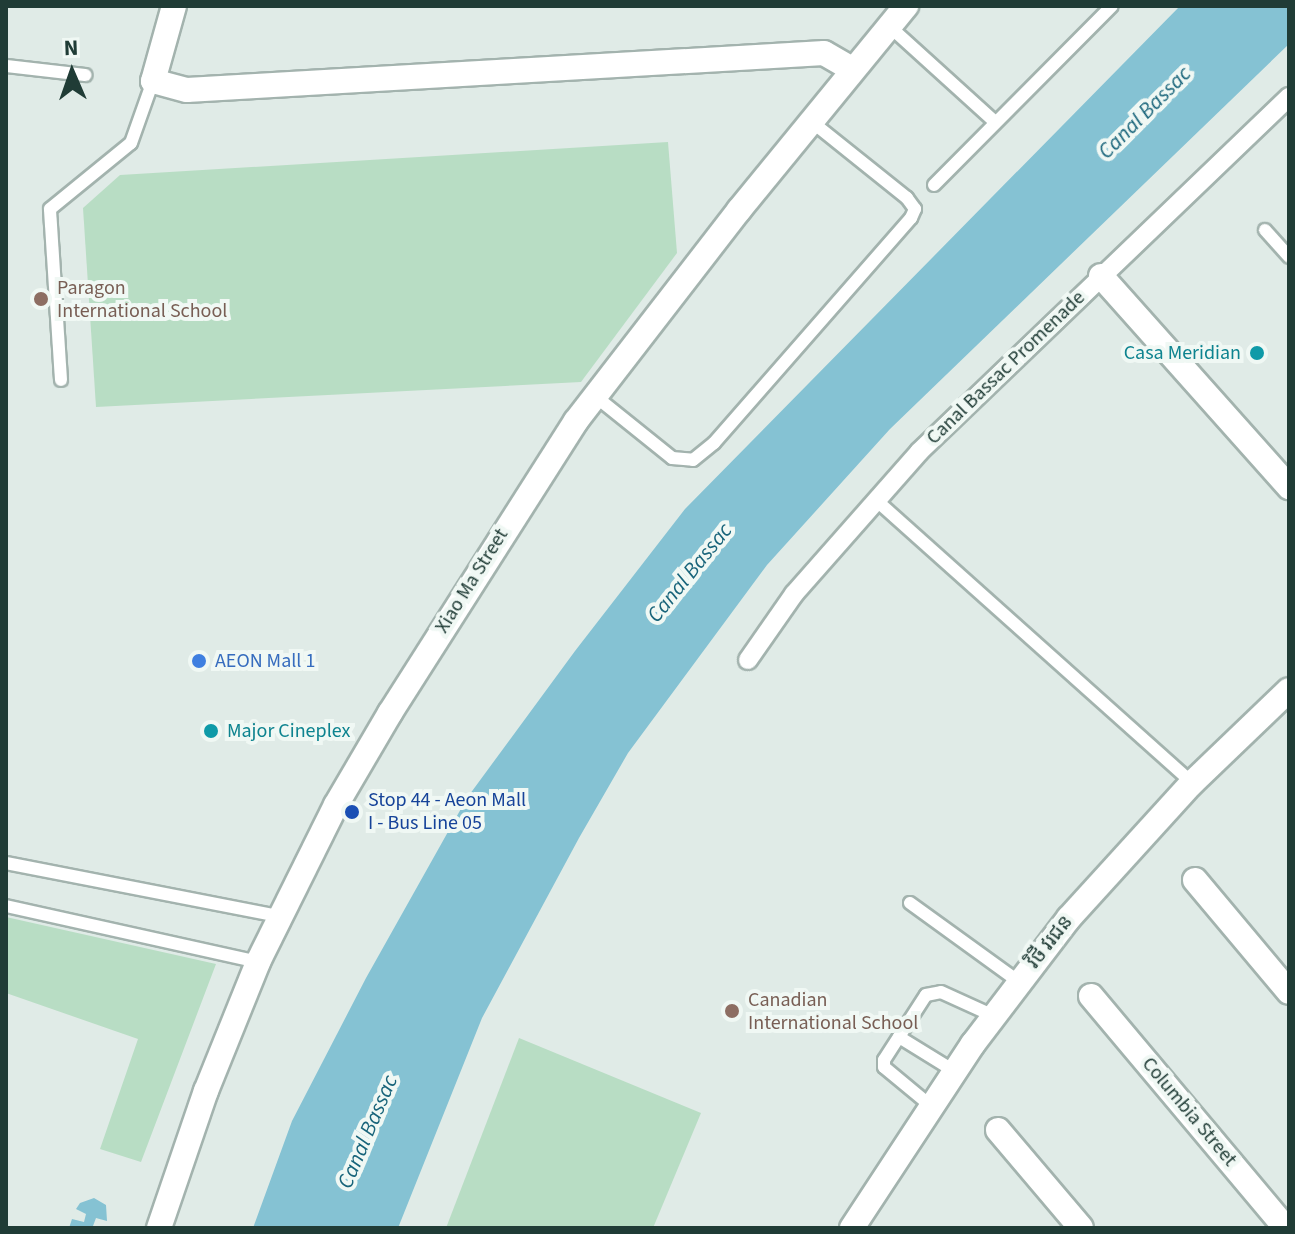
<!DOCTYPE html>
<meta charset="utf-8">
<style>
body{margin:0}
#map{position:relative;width:1295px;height:1234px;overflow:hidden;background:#e0ebe7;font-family:"Source Sans 3","Noto Sans Khmer",sans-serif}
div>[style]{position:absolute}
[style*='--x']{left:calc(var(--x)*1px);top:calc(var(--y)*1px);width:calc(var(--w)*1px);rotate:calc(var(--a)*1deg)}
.green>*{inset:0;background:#b8ddc4}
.water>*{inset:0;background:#85c2d3}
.roads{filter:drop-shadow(2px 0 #a3b3ae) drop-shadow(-2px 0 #a3b3ae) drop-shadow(0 2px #a3b3ae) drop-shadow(0 -2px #a3b3ae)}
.service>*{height:12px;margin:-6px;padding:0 6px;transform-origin:6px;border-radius:6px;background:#fff}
.pedestrian>*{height:18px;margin:-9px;padding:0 9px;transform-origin:9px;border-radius:9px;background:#fff}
.minor>*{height:24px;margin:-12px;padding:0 12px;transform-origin:12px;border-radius:12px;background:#fff}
.tertiary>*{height:24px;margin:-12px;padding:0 12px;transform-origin:12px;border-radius:12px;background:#fff}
.dots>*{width:22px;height:22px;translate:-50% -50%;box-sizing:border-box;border:4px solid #f0f8f4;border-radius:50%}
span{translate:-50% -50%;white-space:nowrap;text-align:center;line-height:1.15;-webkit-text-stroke:8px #f0f8f4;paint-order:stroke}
.education-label{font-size:20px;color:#785e54}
.left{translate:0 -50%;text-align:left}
.culture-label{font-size:20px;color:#0d838f}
.right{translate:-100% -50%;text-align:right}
.street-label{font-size:20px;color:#203c36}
.shop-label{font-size:20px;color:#366cbe}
.transit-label{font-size:20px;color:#164399}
.water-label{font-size:22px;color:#18647a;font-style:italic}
.frame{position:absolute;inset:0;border:8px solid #203c36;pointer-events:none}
.north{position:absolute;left:32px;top:32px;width:80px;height:80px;-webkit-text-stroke:6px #f0f8f4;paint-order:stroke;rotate:358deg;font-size:22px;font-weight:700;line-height:32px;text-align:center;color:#203c36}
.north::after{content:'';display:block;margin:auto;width:28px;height:36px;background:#203c36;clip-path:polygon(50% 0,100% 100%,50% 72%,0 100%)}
</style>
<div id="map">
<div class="green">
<div style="clip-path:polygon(668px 142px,677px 253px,581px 382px,96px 407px,83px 208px,120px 175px)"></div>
<div style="clip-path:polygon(6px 917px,216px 964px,141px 1162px,100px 1149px,138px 1039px,6px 993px)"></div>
<div style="clip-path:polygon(519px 1038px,701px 1113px,653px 1228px,446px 1228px)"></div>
</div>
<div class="water">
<div style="clip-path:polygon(1180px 6px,1289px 6px,1289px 44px,890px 429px,767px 565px,628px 753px,579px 838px,482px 1018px,398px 1228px,253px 1228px,292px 1121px,366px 978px,467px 798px,575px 651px,685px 509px)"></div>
<div style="clip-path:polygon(94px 1198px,106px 1205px,107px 1221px,96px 1218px,93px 1226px,99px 1228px,69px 1228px,72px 1219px,84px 1222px,86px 1214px,76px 1209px,80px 1203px)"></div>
</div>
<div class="roads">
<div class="service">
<div style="--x:888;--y:25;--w:143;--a:42.2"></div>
<div style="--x:6;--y:66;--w:80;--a:6.5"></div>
<div style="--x:934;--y:185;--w:252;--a:-45.2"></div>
<div style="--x:1265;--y:230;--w:36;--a:48"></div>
<div style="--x:61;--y:380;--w:171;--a:-93.7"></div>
<div style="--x:50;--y:209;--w:104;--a:-39.2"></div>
<div style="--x:131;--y:143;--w:66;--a:-70.5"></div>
<div style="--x:595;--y:396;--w:99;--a:38.8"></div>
<div style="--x:672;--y:458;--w:21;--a:5"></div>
<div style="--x:693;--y:460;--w:27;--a:-39"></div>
<div style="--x:714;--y:443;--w:299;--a:-48.8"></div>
<div style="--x:911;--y:218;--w:10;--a:-66"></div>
<div style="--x:915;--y:209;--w:14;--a:-126"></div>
<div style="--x:907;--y:198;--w:123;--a:-141.3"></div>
<div style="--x:876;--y:500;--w:424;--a:41.8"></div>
<div style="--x:6;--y:863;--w:278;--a:11"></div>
<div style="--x:910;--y:903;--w:135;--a:35.9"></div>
<div style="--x:6;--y:906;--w:258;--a:12.5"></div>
<div style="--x:899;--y:1037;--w:65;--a:31.7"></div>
<div style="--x:931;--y:1106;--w:61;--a:-140.3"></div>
<div style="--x:884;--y:1067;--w:7;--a:-90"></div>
<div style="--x:884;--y:1060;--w:77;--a:-57.1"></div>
<div style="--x:926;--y:995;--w:15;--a:-11"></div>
<div style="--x:941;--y:992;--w:58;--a:24.4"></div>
</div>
<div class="pedestrian">
<div style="--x:748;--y:660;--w:80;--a:-55.1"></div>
<div style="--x:794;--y:594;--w:189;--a:-48.6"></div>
<div style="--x:919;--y:452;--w:513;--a:-43.81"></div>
</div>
<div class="minor">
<div style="--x:174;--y:6;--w:78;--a:105.6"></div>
<div style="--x:153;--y:81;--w:35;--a:15"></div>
<div style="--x:187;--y:90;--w:638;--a:-3.32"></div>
<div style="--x:824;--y:53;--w:32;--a:30"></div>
<div style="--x:1101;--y:276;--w:283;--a:48.3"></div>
<div style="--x:1195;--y:880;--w:146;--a:50"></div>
<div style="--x:1091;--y:996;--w:303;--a:50"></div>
<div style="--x:998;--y:1130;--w:128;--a:49.7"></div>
</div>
<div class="tertiary">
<div style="--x:159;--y:1228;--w:145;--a:-71.1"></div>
<div style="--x:206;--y:1091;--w:139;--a:-68"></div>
<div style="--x:258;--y:962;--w:175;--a:-63.6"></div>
<div style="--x:336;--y:805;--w:107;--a:-59.6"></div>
<div style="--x:390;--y:713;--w:346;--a:-57.5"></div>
<div style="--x:576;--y:421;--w:267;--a:-52.3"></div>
<div style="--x:739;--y:210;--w:264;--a:-50.7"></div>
<div style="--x:852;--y:1228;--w:220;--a:-56.7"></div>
<div style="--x:973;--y:1044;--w:158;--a:-52.7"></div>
<div style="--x:1069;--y:918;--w:183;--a:-47.7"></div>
<div style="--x:1192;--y:783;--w:134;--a:-43.8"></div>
</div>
</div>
<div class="dots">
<div style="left:41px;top:299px;background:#8d6e63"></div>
<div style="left:1257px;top:353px;background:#0f9aa8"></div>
<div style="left:199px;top:661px;background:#3f7fe0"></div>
<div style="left:211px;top:731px;background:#0f9aa8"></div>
<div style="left:352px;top:812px;background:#1a4fb4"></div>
<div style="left:732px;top:1011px;background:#8d6e63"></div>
</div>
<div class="education-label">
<span class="left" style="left:57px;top:300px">Paragon<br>International School</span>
<span class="left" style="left:748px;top:1012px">Canadian<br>International School</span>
</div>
<div class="culture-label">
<span class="right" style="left:1241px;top:353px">Casa Meridian</span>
<span class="left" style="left:227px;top:731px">Major Cineplex</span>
</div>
<div class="street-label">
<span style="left:1006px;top:368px;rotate:-44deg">Canal Bassac Promenade</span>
<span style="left:472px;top:581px;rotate:-58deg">Xiao Ma Street</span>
<span style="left:1050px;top:942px;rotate:-52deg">វិថី វរជន</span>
<span style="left:1189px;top:1112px;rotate:50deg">Columbia Street</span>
</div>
<div class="shop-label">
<span class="left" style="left:215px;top:661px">AEON Mall 1</span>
</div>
<div class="transit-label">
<span class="left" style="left:368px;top:812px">Stop 44 - Aeon Mall<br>I - Bus Line 05</span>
</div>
<div class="water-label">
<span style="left:1145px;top:113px;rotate:-45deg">Canal Bassac</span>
<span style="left:690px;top:573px;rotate:-51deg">Canal Bassac</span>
<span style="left:368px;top:1132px;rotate:-67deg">Canal Bassac</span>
</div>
<div class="frame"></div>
<div class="north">N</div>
</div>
